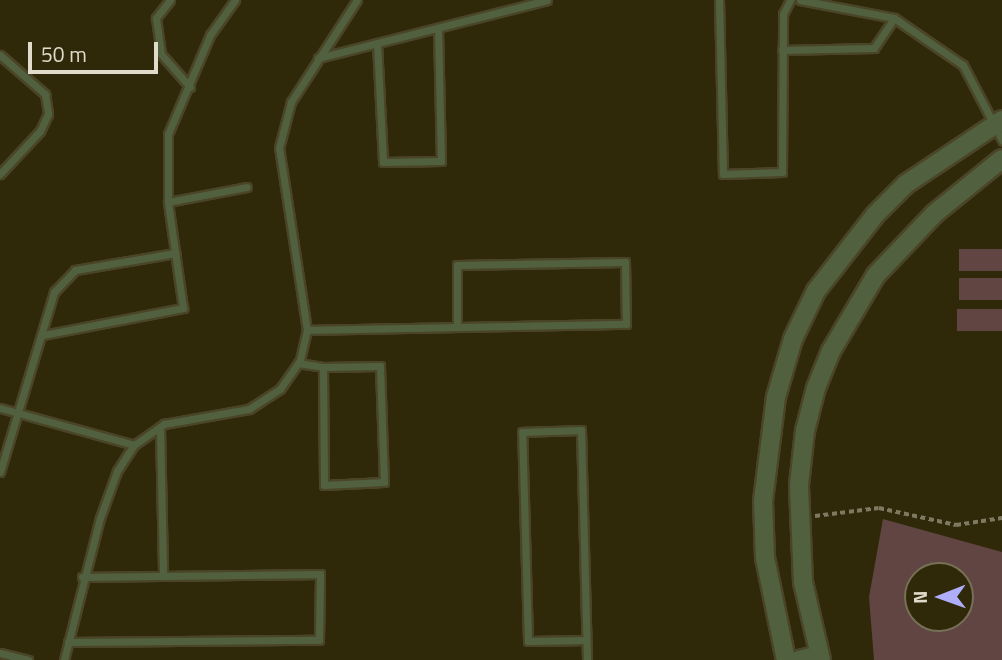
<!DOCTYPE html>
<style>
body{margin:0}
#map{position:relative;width:1002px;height:660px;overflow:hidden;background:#2f2809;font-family:"Titillium Web",sans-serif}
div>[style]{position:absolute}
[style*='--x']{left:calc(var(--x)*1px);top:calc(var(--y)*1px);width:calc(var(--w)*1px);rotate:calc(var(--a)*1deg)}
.green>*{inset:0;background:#604542;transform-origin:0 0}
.path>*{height:3.5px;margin-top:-1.75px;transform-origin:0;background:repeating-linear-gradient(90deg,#7f7961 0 5px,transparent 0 8.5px)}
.roads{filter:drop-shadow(2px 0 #4b4528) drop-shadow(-2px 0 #4b4528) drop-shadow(0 2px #4b4528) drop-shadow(0 -2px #4b4528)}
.service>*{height:7px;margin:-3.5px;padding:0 3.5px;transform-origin:3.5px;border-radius:3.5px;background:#516140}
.tertiary>*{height:18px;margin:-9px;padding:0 9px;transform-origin:9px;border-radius:9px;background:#516140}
span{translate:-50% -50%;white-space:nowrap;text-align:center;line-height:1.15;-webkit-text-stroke:7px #2f2809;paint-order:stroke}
.north{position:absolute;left:904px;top:562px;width:70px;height:70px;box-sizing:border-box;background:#2f2809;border:2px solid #767056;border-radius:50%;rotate:269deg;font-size:19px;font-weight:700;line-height:28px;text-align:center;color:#e0dbca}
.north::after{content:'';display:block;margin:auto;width:24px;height:32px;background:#aeaefb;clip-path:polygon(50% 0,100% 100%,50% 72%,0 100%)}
.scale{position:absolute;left:28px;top:42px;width:130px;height:32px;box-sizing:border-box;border:4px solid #e0dbca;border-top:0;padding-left:9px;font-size:21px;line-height:24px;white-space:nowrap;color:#e0dbca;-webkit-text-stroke:5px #2f2809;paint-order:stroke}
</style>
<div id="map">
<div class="green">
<div style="left:1002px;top:249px;width:22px;height:43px;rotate:90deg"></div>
<div style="left:1002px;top:278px;width:22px;height:43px;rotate:90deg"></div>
<div style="left:1002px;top:309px;width:22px;height:45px;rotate:90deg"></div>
<div style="clip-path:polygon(evenodd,883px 519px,1002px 552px,1002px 660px,874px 660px,869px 597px,883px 519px,918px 576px,960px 576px,960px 618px,918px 618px,918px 576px)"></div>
</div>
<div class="path">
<div style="--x:815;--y:516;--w:64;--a:-7.1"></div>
<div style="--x:879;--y:508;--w:79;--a:12.4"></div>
<div style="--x:956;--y:525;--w:47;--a:-8.7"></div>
</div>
<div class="roads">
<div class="service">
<div style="--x:170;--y:0;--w:23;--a:128"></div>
<div style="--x:156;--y:18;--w:36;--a:82"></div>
<div style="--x:161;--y:54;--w:44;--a:48.7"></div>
<div style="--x:719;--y:0;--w:174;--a:88.7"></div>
<div style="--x:723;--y:174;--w:59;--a:-1.9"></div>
<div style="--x:782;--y:172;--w:158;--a:-89.6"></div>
<div style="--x:783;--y:14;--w:16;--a:-63"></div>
<div style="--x:800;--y:0;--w:96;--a:10.8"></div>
<div style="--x:894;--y:18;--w:83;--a:34.3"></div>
<div style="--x:963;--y:65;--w:85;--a:62.5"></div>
<div style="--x:377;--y:43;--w:119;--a:87.1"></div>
<div style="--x:383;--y:162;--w:58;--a:-1"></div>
<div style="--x:441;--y:161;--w:133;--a:-91.3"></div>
<div style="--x:782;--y:50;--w:92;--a:-1.2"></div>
<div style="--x:874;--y:48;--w:36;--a:-56"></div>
<div style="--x:0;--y:55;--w:60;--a:40.9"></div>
<div style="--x:45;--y:94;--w:20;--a:81"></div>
<div style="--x:48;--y:114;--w:19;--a:115"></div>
<div style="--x:40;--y:131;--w:59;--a:132.9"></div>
<div style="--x:318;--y:58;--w:236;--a:-14.2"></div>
<div style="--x:168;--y:202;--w:80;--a:-10.8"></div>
<div style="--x:307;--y:330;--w:319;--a:-1.1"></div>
<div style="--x:626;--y:324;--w:62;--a:-90.9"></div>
<div style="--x:625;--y:262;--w:168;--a:179"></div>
<div style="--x:457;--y:265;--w:62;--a:90"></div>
<div style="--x:43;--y:335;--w:143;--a:-10.9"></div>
<div style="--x:183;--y:308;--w:107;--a:-98.1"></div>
<div style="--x:168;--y:202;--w:68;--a:-90"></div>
<div style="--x:168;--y:134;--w:108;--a:-67"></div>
<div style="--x:210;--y:35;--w:43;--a:-54.5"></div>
<div style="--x:298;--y:363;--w:25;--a:9"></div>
<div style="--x:323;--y:367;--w:118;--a:89.5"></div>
<div style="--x:324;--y:485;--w:60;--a:-2.9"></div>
<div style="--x:384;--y:482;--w:116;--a:-92"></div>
<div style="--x:380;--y:366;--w:57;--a:179"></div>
<div style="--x:0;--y:408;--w:139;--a:15.4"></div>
<div style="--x:160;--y:427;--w:149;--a:88.8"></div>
<div style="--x:0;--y:472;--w:188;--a:-73.3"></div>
<div style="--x:54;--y:292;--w:30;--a:-46"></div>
<div style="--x:75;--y:270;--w:102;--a:-9.6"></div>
<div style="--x:586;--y:640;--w:58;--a:179"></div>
<div style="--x:528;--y:641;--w:209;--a:-91.6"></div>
<div style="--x:522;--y:432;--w:59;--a:-1.9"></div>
<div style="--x:581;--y:430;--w:230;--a:88.5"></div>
<div style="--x:68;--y:642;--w:251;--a:-0.5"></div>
<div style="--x:319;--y:640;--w:66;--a:-89.1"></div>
<div style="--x:320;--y:574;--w:238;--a:179.3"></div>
<div style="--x:0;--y:653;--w:29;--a:14"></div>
<div style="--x:64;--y:660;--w:146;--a:-75.8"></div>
<div style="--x:100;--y:518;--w:50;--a:-70.1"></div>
<div style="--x:117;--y:471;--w:31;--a:-57"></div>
<div style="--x:134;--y:445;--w:37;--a:-35"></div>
<div style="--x:164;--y:424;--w:86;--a:-10"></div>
<div style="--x:249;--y:409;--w:37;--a:-33"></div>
<div style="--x:280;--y:389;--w:35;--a:-55"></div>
<div style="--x:300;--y:360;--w:31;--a:-77"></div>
<div style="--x:307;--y:330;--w:184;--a:-98.7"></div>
<div style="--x:279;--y:148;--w:48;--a:-75.4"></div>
<div style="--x:291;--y:102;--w:121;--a:-57.1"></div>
</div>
<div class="tertiary">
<div style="--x:786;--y:660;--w:104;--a:-101.6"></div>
<div style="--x:765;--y:558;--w:57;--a:-92"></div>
<div style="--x:763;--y:501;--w:105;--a:-82.9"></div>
<div style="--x:776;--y:397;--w:60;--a:-73.7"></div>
<div style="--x:793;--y:339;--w:53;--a:-64.4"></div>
<div style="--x:816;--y:291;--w:96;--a:-52.2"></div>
<div style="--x:875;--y:215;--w:44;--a:-45"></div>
<div style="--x:906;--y:184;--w:115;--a:-33.7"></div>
<div style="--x:799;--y:660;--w:21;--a:-14"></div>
<div style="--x:821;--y:660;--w:80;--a:-103"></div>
<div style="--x:803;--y:582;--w:97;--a:-92.4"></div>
<div style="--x:799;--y:485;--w:54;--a:-83.7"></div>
<div style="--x:805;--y:431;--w:44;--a:-75.7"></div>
<div style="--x:816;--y:388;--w:40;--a:-68"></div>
<div style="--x:831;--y:351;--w:88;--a:-59.4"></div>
<div style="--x:876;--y:275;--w:84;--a:-46.4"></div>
<div style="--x:934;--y:214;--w:87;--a:-39"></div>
</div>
</div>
<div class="north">N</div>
<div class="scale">50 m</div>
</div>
